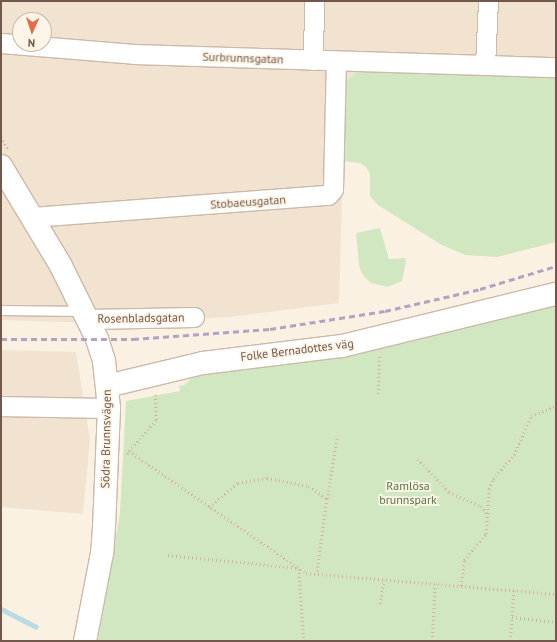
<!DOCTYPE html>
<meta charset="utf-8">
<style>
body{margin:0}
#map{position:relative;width:557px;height:642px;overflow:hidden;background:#fbf1e2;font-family:"PT Sans",sans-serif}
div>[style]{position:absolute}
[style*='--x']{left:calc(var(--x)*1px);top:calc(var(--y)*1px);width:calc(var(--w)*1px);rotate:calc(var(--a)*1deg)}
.residential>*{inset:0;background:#f2e3d1}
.green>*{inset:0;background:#d1e7c2}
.stream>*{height:5px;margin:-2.5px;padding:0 2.5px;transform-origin:2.5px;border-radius:2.5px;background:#b8dce3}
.path>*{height:2.5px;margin-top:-1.25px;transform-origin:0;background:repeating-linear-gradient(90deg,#d3b39f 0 1px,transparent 0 4px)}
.roads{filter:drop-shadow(1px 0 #cbb9aa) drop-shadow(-1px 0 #cbb9aa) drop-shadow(0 1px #cbb9aa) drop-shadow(0 -1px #cbb9aa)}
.service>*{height:9px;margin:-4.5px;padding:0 4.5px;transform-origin:4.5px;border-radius:4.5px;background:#fff}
.minor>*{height:19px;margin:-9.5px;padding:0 9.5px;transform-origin:9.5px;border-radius:9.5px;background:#fff}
.tertiary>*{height:22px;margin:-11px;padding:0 11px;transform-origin:11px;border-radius:11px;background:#fff}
.rail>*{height:3px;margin-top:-1.5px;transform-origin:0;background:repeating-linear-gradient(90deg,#b4a2c3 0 6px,transparent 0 10px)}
span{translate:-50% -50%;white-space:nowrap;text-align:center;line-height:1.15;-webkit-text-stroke:3.5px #fef5e8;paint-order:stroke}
.street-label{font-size:12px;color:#71584a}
.park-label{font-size:12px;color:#527742}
.frame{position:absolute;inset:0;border:2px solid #71584a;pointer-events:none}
.north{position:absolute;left:12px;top:12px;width:40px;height:40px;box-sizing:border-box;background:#fef5e8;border:1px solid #c6b6a9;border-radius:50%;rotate:183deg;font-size:11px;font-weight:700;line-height:16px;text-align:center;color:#71584a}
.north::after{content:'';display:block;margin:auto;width:14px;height:18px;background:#df6e4d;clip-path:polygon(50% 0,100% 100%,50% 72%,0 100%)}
</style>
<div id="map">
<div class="residential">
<div style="clip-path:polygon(evenodd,1px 1px,556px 1px,556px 75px,357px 71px,343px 161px,339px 303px,230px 317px,126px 324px,1px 320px,1px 1px,20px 20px,44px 20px,44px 44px,20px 44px,20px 20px)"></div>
<div style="clip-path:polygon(1px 350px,76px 352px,90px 440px,83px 514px,1px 507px)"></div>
</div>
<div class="green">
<div style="clip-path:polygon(357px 71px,556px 75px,556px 242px,497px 257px,465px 255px,440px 244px,378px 205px,370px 196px,370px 174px,366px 167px,360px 163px,343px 161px,346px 82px)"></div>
<div style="clip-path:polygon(380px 228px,389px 259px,405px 258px,406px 262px,402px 281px,388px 287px,371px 283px,362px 274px,359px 265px,356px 233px)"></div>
<div style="clip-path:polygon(556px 305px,556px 641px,98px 641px,120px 513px,126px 401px,180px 391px,179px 386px,184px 385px,192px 378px,235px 367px,397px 343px)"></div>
</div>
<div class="stream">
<div style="--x:1;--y:609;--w:39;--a:27"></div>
</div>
<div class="path">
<div style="--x:1;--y:137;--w:14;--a:60"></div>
<div style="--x:378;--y:394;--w:38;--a:-88"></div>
<div style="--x:129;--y:451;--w:41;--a:-48.9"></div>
<div style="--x:156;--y:420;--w:25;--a:-92"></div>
<div style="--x:127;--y:454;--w:4;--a:-56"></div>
<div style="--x:129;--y:451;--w:215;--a:34.6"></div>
<div style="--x:306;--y:573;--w:251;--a:4.8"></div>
<div style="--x:418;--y:459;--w:45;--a:46.8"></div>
<div style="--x:449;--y:492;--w:35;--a:24"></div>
<div style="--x:481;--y:506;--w:10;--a:53"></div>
<div style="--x:327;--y:499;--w:63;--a:-80.8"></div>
<div style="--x:209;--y:507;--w:38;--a:-40"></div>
<div style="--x:238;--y:483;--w:29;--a:-10"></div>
<div style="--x:267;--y:478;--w:43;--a:10.8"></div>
<div style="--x:309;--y:486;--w:22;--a:36"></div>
<div style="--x:327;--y:499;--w:76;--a:97.6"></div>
<div style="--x:168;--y:555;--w:131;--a:5.7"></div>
<div style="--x:299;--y:569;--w:72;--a:86"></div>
<div style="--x:461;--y:586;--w:26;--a:-83"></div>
<div style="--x:464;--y:560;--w:34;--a:-50"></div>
<div style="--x:486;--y:534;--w:45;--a:-86.2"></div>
<div style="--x:489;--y:489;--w:11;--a:-68"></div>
<div style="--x:493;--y:479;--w:32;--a:-49"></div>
<div style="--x:514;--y:455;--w:43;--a:-66.4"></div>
<div style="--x:531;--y:416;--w:27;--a:-22"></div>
<div style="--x:514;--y:591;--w:26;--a:94"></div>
<div style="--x:512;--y:617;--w:44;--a:6.5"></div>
<div style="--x:380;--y:604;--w:24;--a:-81"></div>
<div style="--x:432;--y:641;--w:57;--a:-87"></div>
<div style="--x:510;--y:641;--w:24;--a:-85"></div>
</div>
<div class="roads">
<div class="service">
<div style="--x:1;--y:310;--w:81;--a:0.7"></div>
</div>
<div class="minor">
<div style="--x:1;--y:43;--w:133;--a:4.7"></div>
<div style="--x:134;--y:54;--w:422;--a:1.8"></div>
<div style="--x:313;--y:60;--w:59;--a:-89"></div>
<div style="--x:485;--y:65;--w:64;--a:-87.3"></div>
<div style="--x:32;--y:217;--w:297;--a:-4.3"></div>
<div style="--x:328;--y:195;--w:8;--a:-50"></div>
<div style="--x:333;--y:189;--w:128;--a:-88.7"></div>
<div style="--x:88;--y:319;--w:106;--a:-1.1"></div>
<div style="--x:1;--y:406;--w:108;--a:1.1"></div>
</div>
<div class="tertiary">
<div style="--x:1;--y:166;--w:117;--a:59"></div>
<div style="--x:61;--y:266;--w:81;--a:63.7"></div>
<div style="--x:97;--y:339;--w:23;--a:72"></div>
<div style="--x:104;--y:361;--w:47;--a:83.9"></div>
<div style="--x:109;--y:408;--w:119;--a:92.4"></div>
<div style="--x:104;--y:527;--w:26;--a:94"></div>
<div style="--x:102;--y:553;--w:90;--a:100.9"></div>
<div style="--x:107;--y:386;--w:99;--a:-13.5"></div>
<div style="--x:203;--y:363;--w:140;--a:-7"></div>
<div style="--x:342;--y:346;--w:220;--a:-13.7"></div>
</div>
</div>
<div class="rail">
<div style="--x:1;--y:339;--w:132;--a:0"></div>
<div style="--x:133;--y:339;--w:137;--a:-4.2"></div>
<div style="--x:270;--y:329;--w:116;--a:-8.9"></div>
<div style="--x:385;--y:311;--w:98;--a:-13"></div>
<div style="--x:480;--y:289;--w:79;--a:-16.8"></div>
</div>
<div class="street-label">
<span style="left:243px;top:58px;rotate:2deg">Surbrunnsgatan</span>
<span style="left:248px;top:202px;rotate:-4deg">Stobaeusgatan</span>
<span style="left:141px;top:318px;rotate:-1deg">Rosenbladsgatan</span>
<span style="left:297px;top:350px;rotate:-7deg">Folke Bernadottes väg</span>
<span style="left:106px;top:439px;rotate:-89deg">Södra Brunnsvägen</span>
</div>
<div class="park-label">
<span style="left:408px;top:493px">Ramlösa<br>brunnspark</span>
</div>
<div class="frame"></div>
<div class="north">N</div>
</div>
